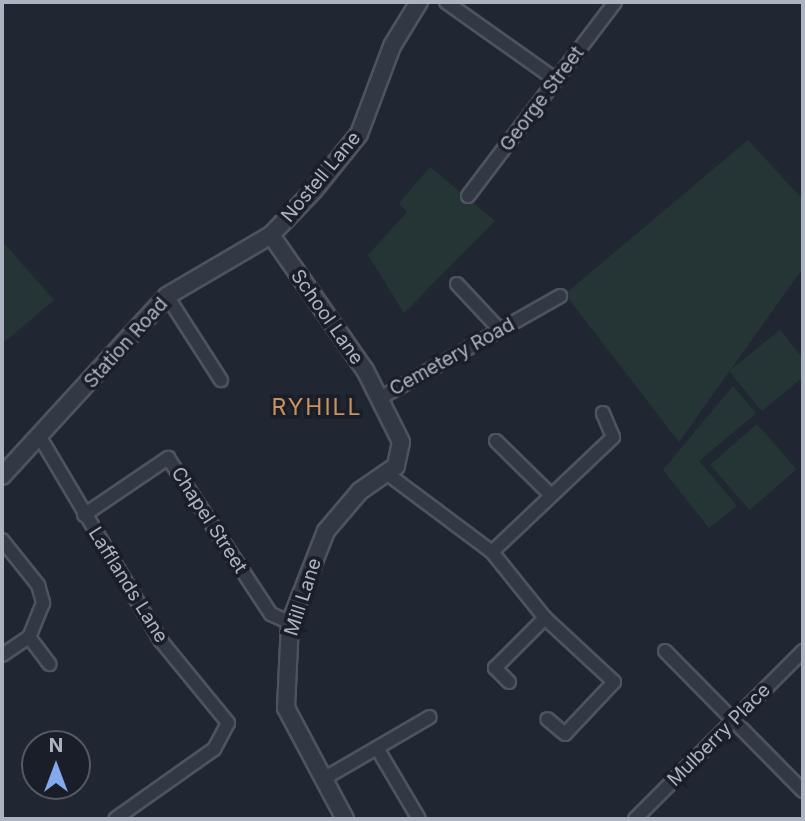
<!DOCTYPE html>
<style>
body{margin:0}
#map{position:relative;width:805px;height:821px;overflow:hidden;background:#202733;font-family:Inter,sans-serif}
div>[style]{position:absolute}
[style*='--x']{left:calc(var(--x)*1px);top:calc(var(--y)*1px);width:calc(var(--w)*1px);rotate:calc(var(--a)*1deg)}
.green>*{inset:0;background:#253536;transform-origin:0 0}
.roads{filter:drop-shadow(2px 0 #4e545f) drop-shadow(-2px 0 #4e545f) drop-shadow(0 2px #4e545f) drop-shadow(0 -2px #4e545f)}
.minor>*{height:12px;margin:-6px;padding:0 6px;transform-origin:6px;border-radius:6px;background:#333944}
.tertiary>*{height:16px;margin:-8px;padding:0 8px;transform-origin:8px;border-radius:8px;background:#333944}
span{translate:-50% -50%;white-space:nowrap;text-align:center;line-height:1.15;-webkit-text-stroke:7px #191e28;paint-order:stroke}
.street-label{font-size:19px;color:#adb4c1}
.quarter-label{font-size:23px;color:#c89361;letter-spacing:2px}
.frame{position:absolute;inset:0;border:4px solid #adb4c1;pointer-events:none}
.north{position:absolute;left:21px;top:730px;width:70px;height:70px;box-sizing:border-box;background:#191e28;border:2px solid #545a65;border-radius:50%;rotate:0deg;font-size:19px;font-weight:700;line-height:28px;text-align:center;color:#adb4c1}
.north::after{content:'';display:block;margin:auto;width:24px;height:32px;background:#85a9ee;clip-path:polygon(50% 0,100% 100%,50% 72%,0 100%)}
</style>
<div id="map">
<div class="green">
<div style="clip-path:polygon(748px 140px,803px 200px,803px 268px,679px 442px,565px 294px)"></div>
<div style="clip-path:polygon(430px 167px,495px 221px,404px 313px,368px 255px,407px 212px,399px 203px)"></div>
<div style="clip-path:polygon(2px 241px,54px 300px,2px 344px)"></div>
<div style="clip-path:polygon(780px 330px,803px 359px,803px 377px,762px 411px,729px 371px)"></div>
<div style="clip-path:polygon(733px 386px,756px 413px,699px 461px,737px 506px,709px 528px,663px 470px)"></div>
<div style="left:757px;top:424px;width:60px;height:62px;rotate:49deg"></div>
</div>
<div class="roads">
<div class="minor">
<div style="--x:446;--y:2;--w:135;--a:35.3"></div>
<div style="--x:468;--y:196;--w:243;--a:-52.8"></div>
<div style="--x:457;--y:284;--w:64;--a:46.9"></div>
<div style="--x:167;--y:296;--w:100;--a:57.3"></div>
<div style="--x:380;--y:398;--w:207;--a:-29.5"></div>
<div style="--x:41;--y:439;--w:235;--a:59.3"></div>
<div style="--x:161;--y:641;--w:106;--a:50.7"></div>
<div style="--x:228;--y:723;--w:30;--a:118"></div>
<div style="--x:214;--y:749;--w:121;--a:144.7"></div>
<div style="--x:496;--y:441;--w:74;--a:44.5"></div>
<div style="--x:389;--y:475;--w:129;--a:36.8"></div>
<div style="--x:492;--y:552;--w:85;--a:51.2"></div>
<div style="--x:545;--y:618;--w:94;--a:42.8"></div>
<div style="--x:614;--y:682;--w:71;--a:133.3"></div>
<div style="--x:565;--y:734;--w:23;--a:-140"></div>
<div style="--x:84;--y:515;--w:102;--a:-34.2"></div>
<div style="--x:168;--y:458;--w:187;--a:56.6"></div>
<div style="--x:271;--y:614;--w:21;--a:25"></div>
<div style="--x:2;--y:540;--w:58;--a:51.3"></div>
<div style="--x:38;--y:585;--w:19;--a:74"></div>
<div style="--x:43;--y:603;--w:37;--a:112"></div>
<div style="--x:29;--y:637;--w:32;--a:146"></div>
<div style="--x:492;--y:552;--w:167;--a:-43.5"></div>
<div style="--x:613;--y:437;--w:26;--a:-113"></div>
<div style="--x:29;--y:637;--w:34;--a:53"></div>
<div style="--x:665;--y:651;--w:197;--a:45.4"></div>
<div style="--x:509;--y:682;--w:20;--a:-135"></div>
<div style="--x:495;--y:668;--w:71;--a:-45"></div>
<div style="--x:377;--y:748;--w:82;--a:59.4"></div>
<div style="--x:325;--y:778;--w:121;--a:-30.2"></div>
<div style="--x:635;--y:819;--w:238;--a:-45"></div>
</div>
<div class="tertiary">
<div style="--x:271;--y:235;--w:165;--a:55.2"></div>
<div style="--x:365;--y:370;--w:80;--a:63.4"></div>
<div style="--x:401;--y:442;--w:25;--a:102"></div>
<div style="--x:396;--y:466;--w:44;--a:145.2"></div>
<div style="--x:360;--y:491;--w:52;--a:130.4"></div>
<div style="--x:326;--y:531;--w:99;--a:111.4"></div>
<div style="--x:290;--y:623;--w:85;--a:92.7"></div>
<div style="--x:286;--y:708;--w:126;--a:62"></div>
<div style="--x:2;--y:476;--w:244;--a:-47.5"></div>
<div style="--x:167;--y:296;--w:121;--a:-30.4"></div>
<div style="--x:271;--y:235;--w:62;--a:-46.3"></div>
<div style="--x:314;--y:190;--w:72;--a:-51.2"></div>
<div style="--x:359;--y:134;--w:94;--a:-69.4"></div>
<div style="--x:392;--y:46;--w:52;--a:-58.5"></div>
</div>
</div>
<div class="street-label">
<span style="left:542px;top:99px;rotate:-53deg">George Street</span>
<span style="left:321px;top:177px;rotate:-50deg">Nostell Lane</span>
<span style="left:327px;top:317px;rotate:55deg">School Lane</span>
<span style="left:126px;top:343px;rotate:-48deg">Station Road</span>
<span style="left:452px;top:357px;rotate:-29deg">Cemetery Road</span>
<span style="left:209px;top:520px;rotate:57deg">Chapel Street</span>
<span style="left:128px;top:585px;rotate:58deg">Lafflands Lane</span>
<span style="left:303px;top:597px;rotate:-72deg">Mill Lane</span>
<span style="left:719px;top:735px;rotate:-45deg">Mulberry Place</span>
</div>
<div class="quarter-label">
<span style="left:317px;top:407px">RYHILL</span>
</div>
<div class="frame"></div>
<div class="north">N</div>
</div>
